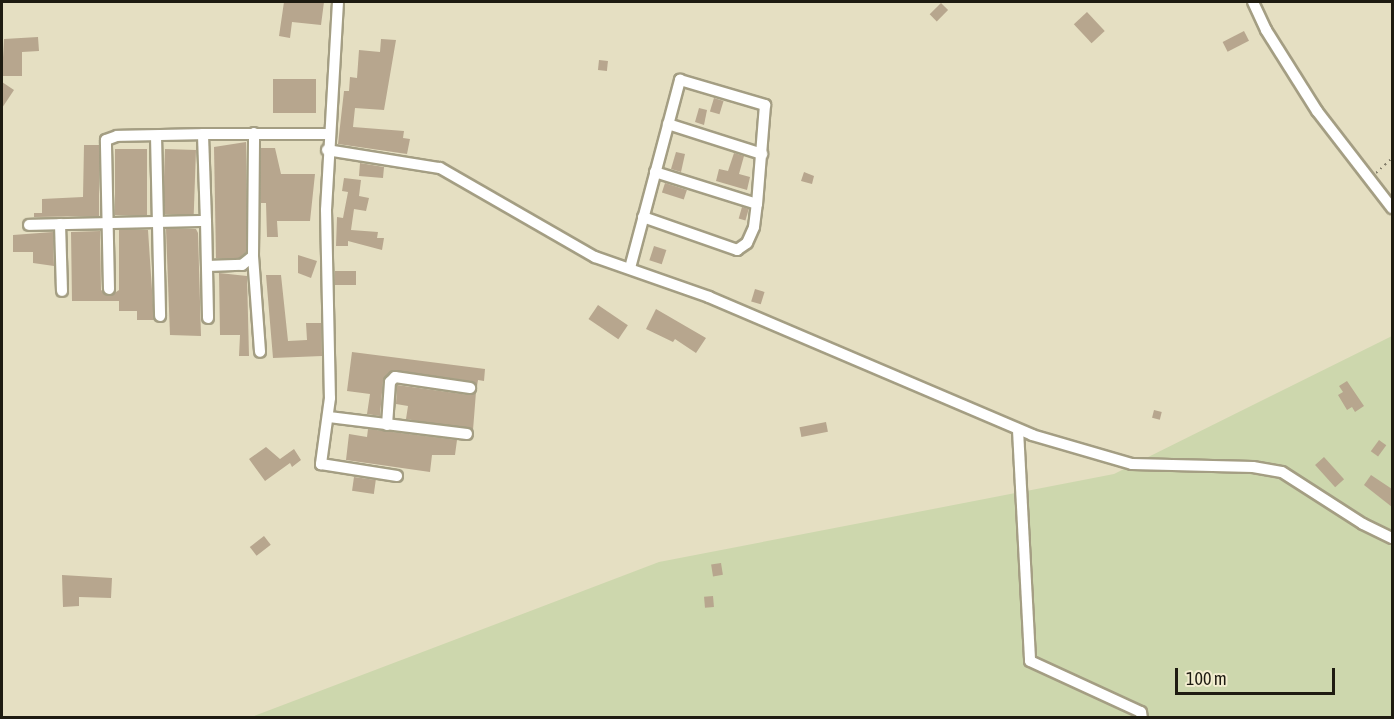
<!DOCTYPE html>
<style>
body{margin:0}
#map{position:relative;width:1394px;height:719px;overflow:hidden;background:#e5dfc2;font-family:"Asap Condensed",sans-serif}
div>[style]{position:absolute}
[style*='--x']{left:calc(var(--x)*1px);top:calc(var(--y)*1px);width:calc(var(--w)*1px);rotate:calc(var(--a)*1deg)}
.green>*{inset:0;background:#cdd7ad}
.building>*{inset:0;background:#b7a68e;transform-origin:0 0}
.path>*{height:2px;margin-top:-1px;transform-origin:0;background:repeating-linear-gradient(90deg,#837e6b 0 1.5px,transparent 0 6px)}
.roads{filter:drop-shadow(2px 0 #a49e83) drop-shadow(-2px 0 #a49e83) drop-shadow(0 2px #a49e83) drop-shadow(0 -2px #a49e83)}
.minor>*{height:10px;margin:-5px;padding:0 5px;transform-origin:5px;border-radius:5px;background:#fff}
span{translate:-50% -50%;white-space:nowrap;text-align:center;line-height:1.15;-webkit-text-stroke:4.5px #f3edcf;paint-order:stroke}
.frame{position:absolute;inset:0;border:3px solid #1e1b11;pointer-events:none}
.scale{position:absolute;left:1175px;top:668px;width:160px;height:27px;box-sizing:border-box;border:3px solid #1e1b11;border-top:0;padding-left:8px;font-size:18px;line-height:21px;white-space:nowrap;color:#1e1b11;-webkit-text-stroke:4px #f3edcf;paint-order:stroke}
</style>
<div id="map">
<div class="green">
<div style="clip-path:polygon(1392px 336px,1392px 717px,249px 718px,659px 562px,1114px 474px)"></div>
</div>
<div class="building">
<div style="clip-path:polygon(284px 2px,324px 2px,321px 25px,292px 22px,290px 38px,279px 36px)"></div>
<div style="left:941px;top:3px;width:10px;height:16px;rotate:45deg"></div>
<div style="left:1087px;top:12px;width:26px;height:18px;rotate:47deg"></div>
<div style="left:1244px;top:31px;width:11px;height:24px;rotate:63deg"></div>
<div style="clip-path:polygon(38px 37px,39px 51px,22px 52px,22px 76px,2px 76px,4px 39px)"></div>
<div style="clip-path:polygon(381px 39px,396px 40px,384px 110px,355px 108px,353px 127px,404px 131px,403px 138px,410px 139px,407px 154px,338px 144px,344px 91px,349px 91px,350px 77px,357px 78px,359px 50px,380px 52px)"></div>
<div style="left:599px;top:60px;width:9px;height:10px;rotate:6deg"></div>
<div style="left:316px;top:79px;width:34px;height:43px;rotate:90deg"></div>
<div style="clip-path:polygon(2px 82px,14px 90px,2px 108px)"></div>
<div style="left:714px;top:98px;width:10px;height:14px;rotate:17deg"></div>
<div style="clip-path:polygon(699px 108px,707px 110px,704px 125px,695px 122px)"></div>
<div style="clip-path:polygon(246px 142px,246px 252px,239px 258px,216px 258px,214px 147px)"></div>
<div style="clip-path:polygon(84px 145px,99px 145px,99px 216px,34px 217px,34px 213px,42px 213px,42px 199px,83px 197px)"></div>
<div style="clip-path:polygon(261px 148px,275px 148px,281px 174px,315px 174px,310px 221px,277px 221px,278px 237px,267px 237px,266px 203px,261px 203px)"></div>
<div style="left:147px;top:149px;width:66px;height:32px;rotate:90deg"></div>
<div style="left:165px;top:149px;width:31px;height:65px;rotate:2deg"></div>
<div style="clip-path:polygon(676px 152px,685px 154px,681px 172px,671px 169px)"></div>
<div style="clip-path:polygon(734px 153px,744px 156px,739px 174px,750px 177px,747px 190px,716px 181px,719px 169px,728px 171px)"></div>
<div style="clip-path:polygon(360px 163px,384px 167px,383px 178px,359px 176px)"></div>
<div style="clip-path:polygon(804px 172px,814px 176px,812px 184px,801px 181px)"></div>
<div style="clip-path:polygon(344px 178px,361px 180px,359px 196px,369px 198px,366px 211px,354px 209px,351px 230px,378px 232px,377px 238px,384px 238px,382px 250px,348px 241px,348px 246px,336px 246px,337px 217px,343px 218px,348px 192px,342px 191px)"></div>
<div style="left:665px;top:183px;width:23px;height:10px;rotate:18deg"></div>
<div style="left:742px;top:207px;width:7px;height:12px;rotate:16deg"></div>
<div style="clip-path:polygon(166px 229px,196px 229px,198px 233px,201px 336px,170px 335px)"></div>
<div style="clip-path:polygon(119px 230px,148px 230px,154px 320px,137px 320px,137px 311px,119px 311px,119px 301px,72px 301px,71px 232px,100px 231px,101px 290px,110px 296px,119px 290px)"></div>
<div style="clip-path:polygon(53px 232px,54px 266px,33px 263px,33px 252px,13px 252px,13px 235px)"></div>
<div style="left:654px;top:246px;width:13px;height:15px;rotate:18deg"></div>
<div style="clip-path:polygon(298px 255px,317px 261px,311px 278px,298px 273px)"></div>
<div style="left:335px;top:271px;width:21px;height:14px"></div>
<div style="clip-path:polygon(219px 273px,247px 276px,249px 356px,239px 356px,240px 335px,220px 335px)"></div>
<div style="clip-path:polygon(266px 275px,281px 275px,288px 341px,307px 340px,306px 323px,321px 323px,322px 356px,273px 358px)"></div>
<div style="left:755px;top:289px;width:10px;height:13px;rotate:17deg"></div>
<div style="left:598px;top:305px;width:36px;height:17px;rotate:34deg"></div>
<div style="clip-path:polygon(656px 309px,706px 338px,696px 353px,675px 339px,673px 342px,646px 329px)"></div>
<div style="clip-path:polygon(352px 352px,485px 369px,484px 381px,478px 380px,477px 386px,471px 381px,393px 370px,383px 381px,380px 416px,367px 414px,370px 394px,347px 391px)"></div>
<div style="clip-path:polygon(1347px 381px,1364px 406px,1355px 412px,1352px 407px,1347px 410px,1338px 395px,1343px 392px,1339px 386px)"></div>
<div style="clip-path:polygon(397px 385px,469px 395px,476px 392px,473px 430px,406px 419px,408px 406px,396px 404px)"></div>
<div style="left:1154px;top:410px;width:8px;height:8px;rotate:14deg"></div>
<div style="left:826px;top:422px;width:10px;height:27px;rotate:79deg"></div>
<div style="clip-path:polygon(368px 429px,457px 440px,455px 455px,432px 455px,430px 472px,346px 460px,349px 434px,367px 437px)"></div>
<div style="left:1379px;top:440px;width:9px;height:14px;rotate:36deg"></div>
<div style="clip-path:polygon(266px 447px,280px 459px,294px 449px,301px 460px,292px 467px,290px 463px,265px 481px,249px 459px)"></div>
<div style="left:1324px;top:457px;width:30px;height:12px;rotate:48deg"></div>
<div style="clip-path:polygon(1371px 475px,1392px 489px,1392px 507px,1364px 485px)"></div>
<div style="left:354px;top:477px;width:22px;height:14px;rotate:8deg"></div>
<div style="left:264px;top:536px;width:11px;height:18px;rotate:52deg"></div>
<div style="left:721px;top:563px;width:12px;height:10px;rotate:81deg"></div>
<div style="clip-path:polygon(62px 575px,112px 578px,111px 598px,79px 597px,79px 606px,63px 607px)"></div>
<div style="left:713px;top:596px;width:11px;height:9px;rotate:85deg"></div>
</div>
<div class="path">
<div style="--x:1376;--y:173;--w:22;--a:-43"></div>
</div>
<div class="roads">
<div class="minor">
<div style="--x:338;--y:2;--w:208;--a:93.3"></div>
<div style="--x:326;--y:210;--w:188;--a:88.8"></div>
<div style="--x:330;--y:398;--w:67;--a:97.8"></div>
<div style="--x:321;--y:464;--w:77;--a:9"></div>
<div style="--x:1253;--y:2;--w:31;--a:65"></div>
<div style="--x:1266;--y:30;--w:96;--a:57.8"></div>
<div style="--x:1317;--y:111;--w:123;--a:52.3"></div>
<div style="--x:668;--y:124;--w:99;--a:17.7"></div>
<div style="--x:156;--y:136;--w:180;--a:88.7"></div>
<div style="--x:327;--y:150;--w:114;--a:9.1"></div>
<div style="--x:440;--y:168;--w:179;--a:29.9"></div>
<div style="--x:595;--y:257;--w:121;--a:19.3"></div>
<div style="--x:709;--y:297;--w:351;--a:23.1"></div>
<div style="--x:1032;--y:435;--w:104;--a:16.2"></div>
<div style="--x:1132;--y:464;--w:121;--a:1.4"></div>
<div style="--x:1253;--y:467;--w:29;--a:10"></div>
<div style="--x:1282;--y:472;--w:96;--a:32.7"></div>
<div style="--x:1363;--y:524;--w:32;--a:26"></div>
<div style="--x:643;--y:217;--w:100;--a:19.3"></div>
<div style="--x:737;--y:250;--w:12;--a:-35"></div>
<div style="--x:747;--y:243;--w:17;--a:-66"></div>
<div style="--x:754;--y:227;--w:23;--a:-83"></div>
<div style="--x:757;--y:204;--w:107;--a:-162.6"></div>
<div style="--x:206;--y:221;--w:97;--a:88.8"></div>
<div style="--x:60;--y:224;--w:67;--a:88.3"></div>
<div style="--x:29;--y:225;--w:177;--a:-1.3"></div>
<div style="--x:206;--y:221;--w:87;--a:-92"></div>
<div style="--x:203;--y:134;--w:125;--a:0"></div>
<div style="--x:253;--y:256;--w:96;--a:85.8"></div>
<div style="--x:207;--y:266;--w:35;--a:-2"></div>
<div style="--x:242;--y:265;--w:14;--a:-39"></div>
<div style="--x:253;--y:256;--w:123;--a:-89.5"></div>
<div style="--x:630;--y:268;--w:195;--a:-75.1"></div>
<div style="--x:680;--y:80;--w:89;--a:16.4"></div>
<div style="--x:765;--y:105;--w:99;--a:94.6"></div>
<div style="--x:109;--y:289;--w:149;--a:-91.2"></div>
<div style="--x:106;--y:140;--w:12;--a:-20"></div>
<div style="--x:117;--y:136;--w:86;--a:-1.3"></div>
<div style="--x:329;--y:417;--w:139;--a:7"></div>
<div style="--x:387;--y:425;--w:43;--a:-86"></div>
<div style="--x:390;--y:382;--w:7;--a:-45"></div>
<div style="--x:395;--y:377;--w:76;--a:8.3"></div>
<div style="--x:1018;--y:430;--w:231;--a:87"></div>
<div style="--x:1030;--y:661;--w:122;--a:24.7"></div>
<div style="--x:1141;--y:712;--w:6;--a:81"></div>
</div>
</div>
<div class="frame"></div>
<div class="scale">100 m</div>
</div>
